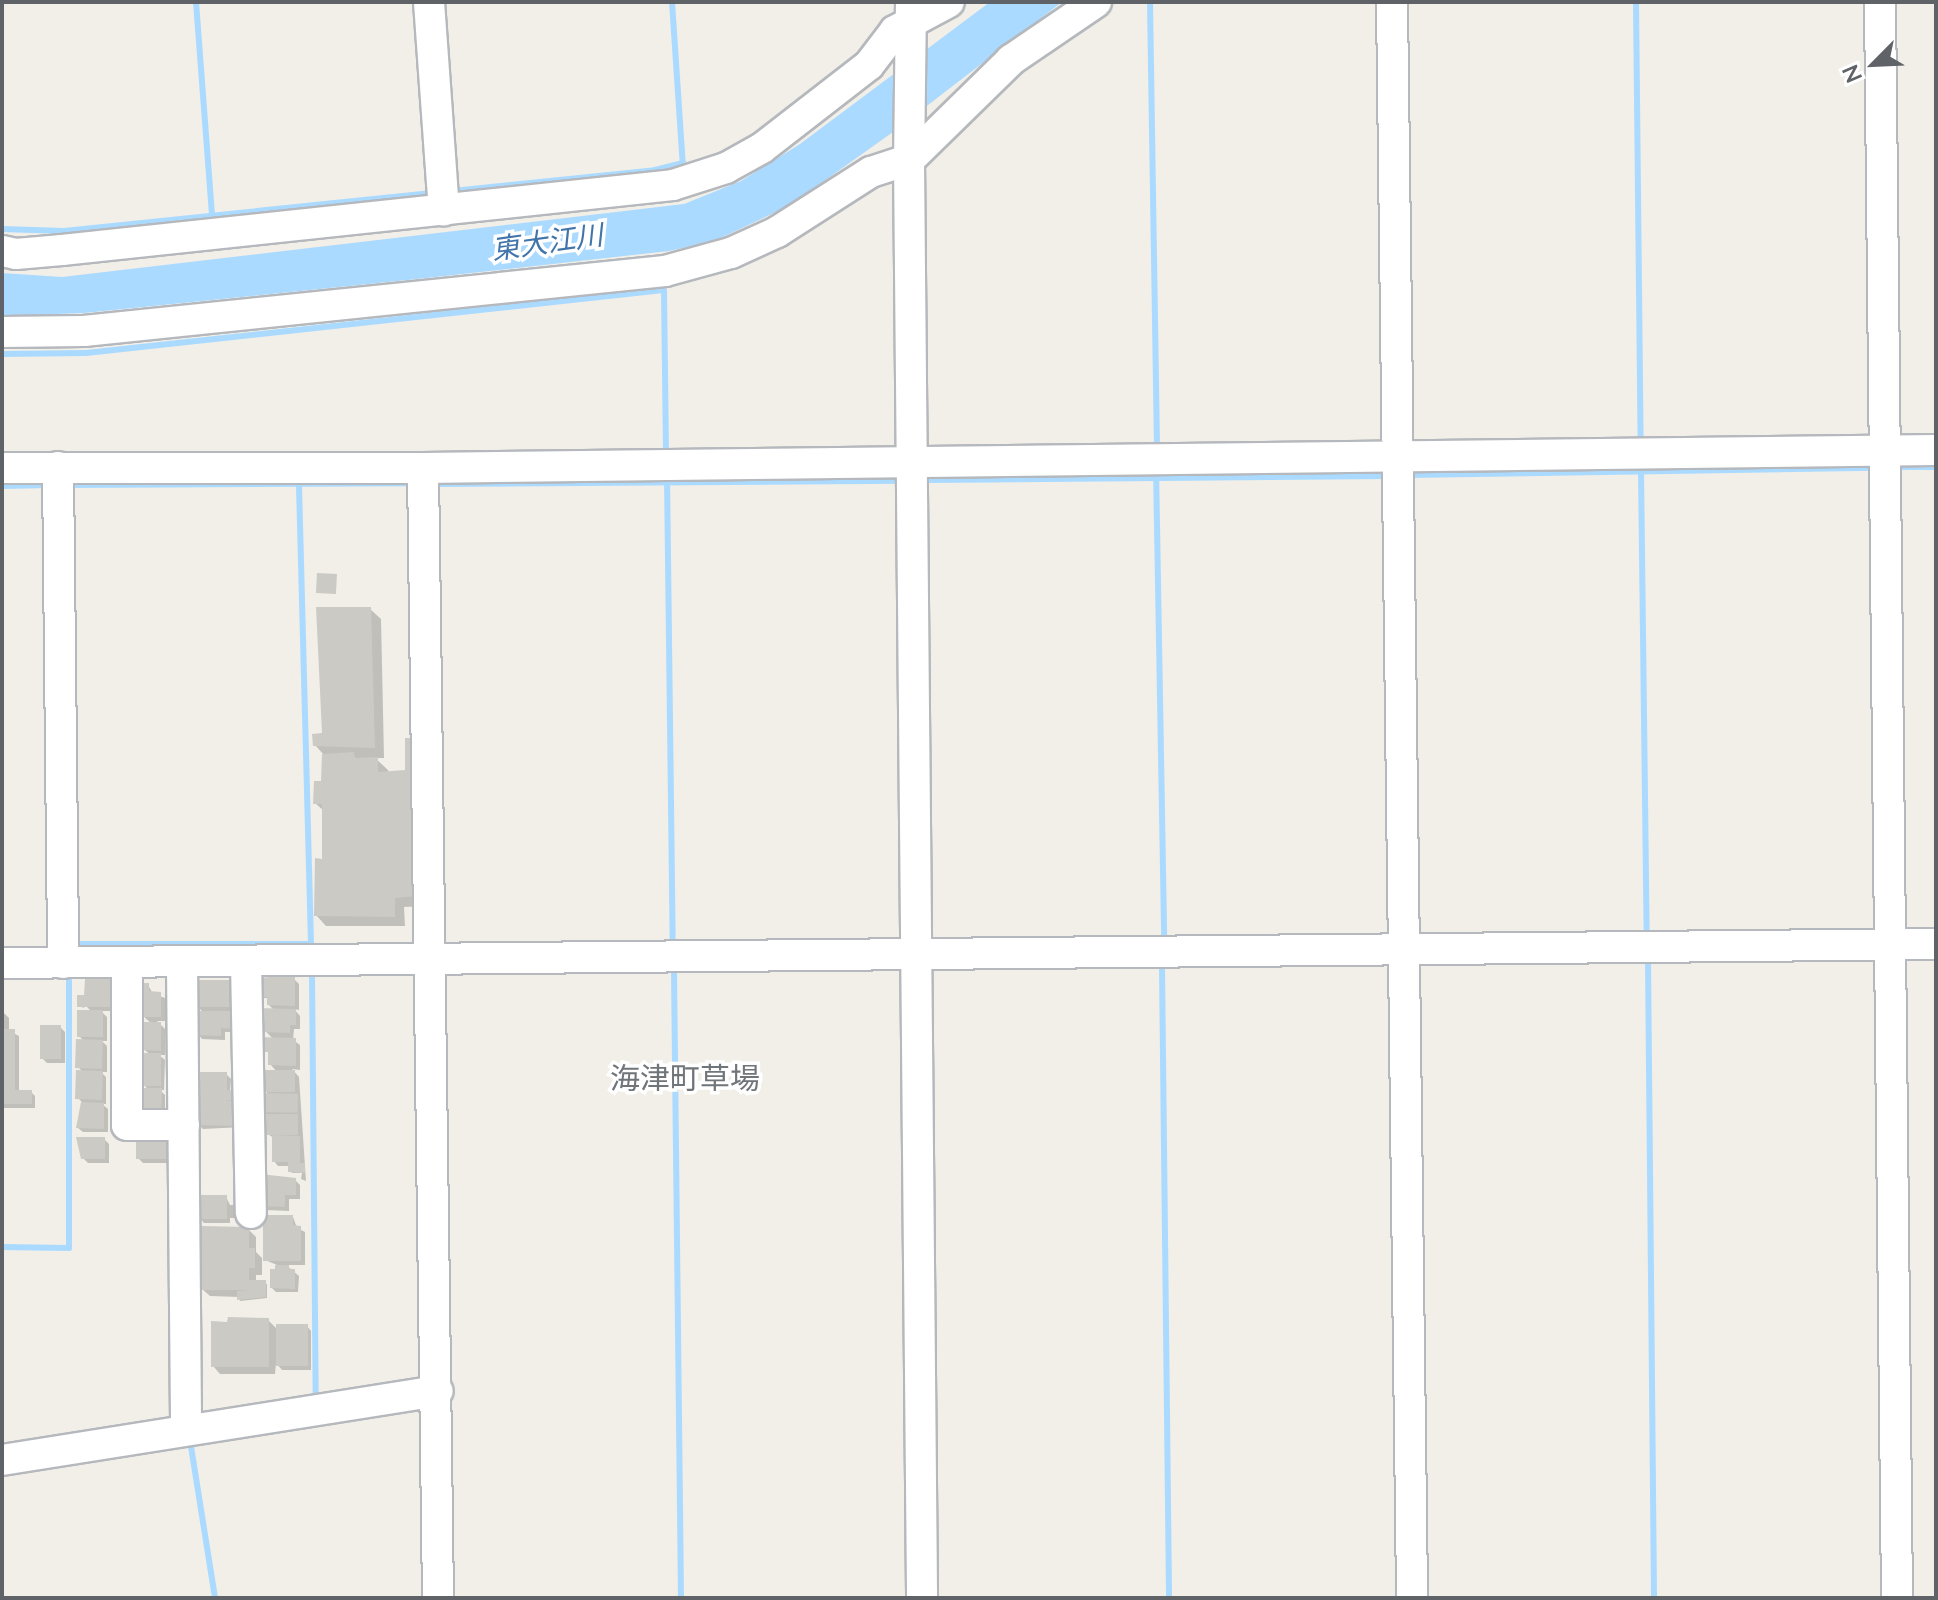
<!DOCTYPE html>
<meta charset="utf-8">
<style>
body{margin:0}
#map{position:relative;width:1938px;height:1600px;overflow:hidden;background:#f1efe8;font-family:Lato,"Noto Sans JP",sans-serif}
div>[style]{position:absolute}
[style*='--x']{left:calc(var(--x)*1px);top:calc(var(--y)*1px);width:calc(var(--w)*1px);rotate:calc(var(--a)*1deg)}
.water>*{inset:0;background:#aadaff}
.shadow>*{inset:0;background:#0003}
.stream>*{height:6px;margin:-3px;padding:0 3px;transform-origin:3px;border-radius:3px;background:#aadaff}
.building>*{inset:0;background:#cccac5;transform-origin:0 0}
.roads{filter:drop-shadow(2px 0 #b5b8bc) drop-shadow(-2px 0 #b5b8bc) drop-shadow(0 2px #b5b8bc) drop-shadow(0 -2px #b5b8bc)}
.minor>*{height:30px;margin:-15px;padding:0 15px;transform-origin:15px;border-radius:15px;background:#fff}
span{translate:-50% -50%;white-space:nowrap;text-align:center;line-height:1.15;-webkit-text-stroke:7px #fff;paint-order:stroke}
.water-label{font-size:28px;color:#4174aa;font-style:italic}
.quarter-label{font-size:30px;color:#70757a}
.frame{position:absolute;inset:0;border:4px solid #5f6368;pointer-events:none}
.north{position:absolute;left:1834px;top:24px;width:80px;height:80px;-webkit-text-stroke:6px #fff;paint-order:stroke;rotate:246deg;font-size:22px;font-weight:700;line-height:32px;text-align:center;color:#5f6368}
.north::after{content:'';display:block;margin:auto;width:28px;height:36px;background:#5f6368;clip-path:polygon(50% 0,100% 100%,50% 72%,0 100%)}
</style>
<div id="map">
<div class="water">
<div style="clip-path:polygon(990px 2px,1062px 2px,893px 132px,789px 206px,714px 241px,669px 251px,417px 279px,84px 313px,2px 316px,2px 273px,62px 277px,684px 204px,741px 181px,800px 144px)"></div>
</div>
<div class="shadow">
<div style="clip-path:polygon(370px 609px,381px 619px,384px 758px,375px 758px,388px 770px,427px 906px,404px 907px,405px 926px,326px 926px,316px 915px,324px 861px,324px 811px,315px 803px,323px 783px,324px 755px,315px 745px,325px 735px)"></div>
<div style="clip-path:polygon(409px 704px,415px 704px,417px 732px,409px 730px)"></div>
<div style="clip-path:polygon(294px 979px,299px 984px,299px 1010px,294px 1009px,300px 1016px,300px 1029px,294px 1029px,293px 1040px,300px 1045px,300px 1070px,292px 1069px,299px 1077px,306px 1181px,301px 1179px,302px 1173px,292px 1173px,290px 1166px,278px 1166px,274px 1161px,274px 1138px,266px 1133px,261px 1123px,267px 1095px,267px 1072px,277px 1072px,270px 1064px,267px 1045px,260px 1045px,274px 1040px,259px 1024px,275px 1011px,269px 1005px,270px 998px,259px 998px)"></div>
<div style="clip-path:polygon(111px 981px,115px 1011px,101px 1011px,107px 1017px,107px 1041px,102px 1041px,107px 1046px,107px 1072px,101px 1072px,106px 1077px,106px 1104px,102px 1104px,108px 1109px,108px 1132px,83px 1132px,78px 1128px,83px 1103px,78px 1098px,83px 1072px,78px 1067px,84px 1041px,79px 1036px,92px 1012px,84px 1004px,84px 1008px,79px 1006px,83px 997px)"></div>
<div style="clip-path:polygon(231px 982px,238px 1032px,225px 1032px,225px 1040px,202px 1039px,198px 1034px,204px 1013px,197px 1006px)"></div>
<div style="clip-path:polygon(148px 985px,153px 994px,165px 998px,165px 1021px,157px 1021px,165px 1029px,165px 1055px,159px 1055px,165px 1060px,164px 1090px,160px 1090px,165px 1095px,165px 1120px,145px 1099px,149px 1090px,144px 1085px,151px 1055px,137px 1044px,152px 1024px,143px 1016px)"></div>
<div style="clip-path:polygon(2px 1011px,9px 1018px,9px 1031px,19px 1036px,19px 1092px,31px 1092px,35px 1096px,35px 1108px,2px 1108px)"></div>
<div style="clip-path:polygon(60px 1027px,65px 1032px,65px 1063px,47px 1063px,42px 1058px)"></div>
<div style="clip-path:polygon(226px 1074px,231px 1079px,230px 1092px,242px 1093px,243px 1127px,203px 1129px,198px 1124px)"></div>
<div style="clip-path:polygon(163px 1138px,172px 1149px,172px 1163px,143px 1163px,138px 1158px)"></div>
<div style="clip-path:polygon(104px 1139px,109px 1144px,109px 1163px,88px 1163px,83px 1158px)"></div>
<div style="clip-path:polygon(295px 1180px,300px 1185px,300px 1199px,289px 1199px,289px 1211px,266px 1210px,262px 1206px)"></div>
<div style="clip-path:polygon(226px 1197px,230px 1205px,242px 1205px,244px 1218px,230px 1218px,230px 1223px,204px 1223px,200px 1218px)"></div>
<div style="clip-path:polygon(293px 1217px,297px 1228px,305px 1232px,305px 1265px,286px 1265px,299px 1276px,298px 1292px,276px 1292px,272px 1288px,277px 1265px,265px 1260px)"></div>
<div style="clip-path:polygon(248px 1229px,256px 1237px,256px 1252px,262px 1258px,262px 1275px,256px 1275px,256px 1282px,267px 1284px,267px 1298px,240px 1301px,239px 1297px,210px 1296px,202px 1289px)"></div>
<div style="clip-path:polygon(268px 1320px,278px 1330px,307px 1326px,311px 1331px,311px 1370px,282px 1370px,276px 1363px,275px 1374px,220px 1374px,213px 1366px,229px 1324px)"></div>
</div>
<div class="stream">
<div style="--x:196;--y:2;--w:215;--a:85.7"></div>
<div style="--x:672;--y:2;--w:164;--a:86.2"></div>
<div style="--x:1150;--y:2;--w:446;--a:89.1"></div>
<div style="--x:1636;--y:2;--w:443;--a:89.4"></div>
<div style="--x:453;--y:191;--w:203;--a:-5.9"></div>
<div style="--x:655;--y:170;--w:29;--a:-14"></div>
<div style="--x:2;--y:229;--w:62;--a:1.8"></div>
<div style="--x:64;--y:231;--w:370;--a:-5.9"></div>
<div style="--x:2;--y:354;--w:84;--a:-0.7"></div>
<div style="--x:86;--y:353;--w:581;--a:-6.22"></div>
<div style="--x:664;--y:290;--w:165;--a:89.3"></div>
<div style="--x:1894;--y:467;--w:42;--a:0"></div>
<div style="--x:1156;--y:468;--w:471;--a:89"></div>
<div style="--x:1641;--y:470;--w:462;--a:89.3"></div>
<div style="--x:1407;--y:475;--w:468;--a:-0.9"></div>
<div style="--x:667;--y:476;--w:467;--a:89.3"></div>
<div style="--x:924;--y:480;--w:464;--a:-0.5"></div>
<div style="--x:434;--y:484;--w:468;--a:-0.4"></div>
<div style="--x:68;--y:485;--w:345;--a:-0.3"></div>
<div style="--x:2;--y:486;--w:48;--a:-1.2"></div>
<div style="--x:80;--y:944;--w:231;--a:0"></div>
<div style="--x:311;--y:944;--w:459;--a:-91.5"></div>
<div style="--x:1648;--y:959;--w:639;--a:89.46"></div>
<div style="--x:1162;--y:967;--w:631;--a:89.36"></div>
<div style="--x:674;--y:971;--w:627;--a:89.36"></div>
<div style="--x:312;--y:973;--w:425;--a:89.5"></div>
<div style="--x:316;--y:1398;--w:3;--a:162"></div>
<div style="--x:2;--y:1247;--w:67;--a:0.9"></div>
<div style="--x:69;--y:1248;--w:272;--a:-90"></div>
<div style="--x:190;--y:1440;--w:160;--a:81"></div>
</div>
<div class="building">
<div style="left:317px;top:573px;width:20px;height:20px;rotate:3deg"></div>
<div style="clip-path:polygon(316px 607px,371px 607px,375px 748px,313px 746px,312px 734px,322px 733px)"></div>
<div style="clip-path:polygon(405px 738px,416px 738px,417px 896px,395px 898px,395px 917px,314px 916px,315px 858px,322px 859px,322px 804px,313px 804px,314px 781px,321px 781px,322px 754px,354px 752px,355px 758px,378px 757px,378px 772px,405px 770px)"></div>
<div style="clip-path:polygon(271px 977px,295px 977px,295px 1006px,267px 1005px,267px 997px,255px 997px,255px 978px)"></div>
<div style="clip-path:polygon(85px 979px,112px 979px,112px 1007px,77px 1007px,77px 995px,84px 995px)"></div>
<div style="left:195px;top:980px;width:37px;height:27px"></div>
<div style="clip-path:polygon(134px 983px,149px 983px,149px 991px,161px 992px,161px 1017px,142px 1017px)"></div>
<div style="clip-path:polygon(257px 1008px,296px 1009px,296px 1025px,290px 1025px,290px 1033px,263px 1032px,263px 1025px,257px 1025px)"></div>
<div style="left:77px;top:1010px;width:26px;height:27px"></div>
<div style="clip-path:polygon(196px 1011px,235px 1011px,235px 1029px,221px 1028px,221px 1036px,196px 1035px)"></div>
<div style="clip-path:polygon(135px 1022px,161px 1022px,161px 1051px,143px 1050px,143px 1045px,135px 1044px)"></div>
<div style="left:40px;top:1025px;width:21px;height:34px"></div>
<div style="clip-path:polygon(2px 1029px,15px 1029px,15px 1090px,32px 1090px,32px 1104px,2px 1104px)"></div>
<div style="clip-path:polygon(256px 1037px,296px 1038px,296px 1066px,268px 1065px,268px 1052px,264px 1052px,264px 1044px,256px 1044px)"></div>
<div style="left:76px;top:1039px;width:27px;height:29px;rotate:2deg"></div>
<div style="clip-path:polygon(142px 1053px,161px 1053px,161px 1086px,142px 1086px,142px 1078px,137px 1078px,137px 1063px,142px 1064px)"></div>
<div style="left:76px;top:1070px;width:27px;height:29px;rotate:2deg"></div>
<div style="left:265px;top:1070px;width:30px;height:22px"></div>
<div style="clip-path:polygon(197px 1072px,227px 1072px,227px 1090px,243px 1091px,243px 1100px,225px 1100px,242px 1102px,242px 1126px,196px 1125px)"></div>
<div style="clip-path:polygon(144px 1088px,162px 1088px,161px 1116px,134px 1111px,135px 1097px,143px 1097px)"></div>
<div style="left:257px;top:1093px;width:41px;height:19px;rotate:1deg"></div>
<div style="clip-path:polygon(81px 1102px,104px 1103px,104px 1129px,76px 1128px)"></div>
<div style="left:259px;top:1114px;width:39px;height:21px"></div>
<div style="clip-path:polygon(272px 1135px,300px 1136px,300px 1163px,305px 1163px,305px 1173px,288px 1172px,288px 1162px,272px 1162px)"></div>
<div style="clip-path:polygon(141px 1136px,164px 1136px,164px 1142px,168px 1142px,168px 1159px,136px 1159px,136px 1142px,141px 1142px)"></div>
<div style="clip-path:polygon(76px 1137px,105px 1137px,105px 1159px,81px 1159px)"></div>
<div style="clip-path:polygon(260px 1174px,296px 1178px,296px 1195px,285px 1195px,285px 1207px,259px 1206px)"></div>
<div style="left:198px;top:1195px;width:29px;height:24px"></div>
<div style="clip-path:polygon(263px 1215px,293px 1215px,293px 1225px,301px 1226px,301px 1261px,263px 1261px)"></div>
<div style="clip-path:polygon(201px 1226px,249px 1227px,249px 1248px,255px 1248px,255px 1268px,249px 1268px,249px 1280px,266px 1280px,266px 1297px,237px 1300px,237px 1291px,250px 1290px,200px 1290px)"></div>
<div style="clip-path:polygon(275px 1265px,289px 1265px,289px 1269px,295px 1269px,295px 1289px,270px 1288px,270px 1269px,275px 1269px)"></div>
<div style="clip-path:polygon(228px 1317px,269px 1318px,269px 1367px,211px 1367px,211px 1321px,227px 1322px)"></div>
<div style="left:276px;top:1324px;width:32px;height:42px"></div>
</div>
<div class="roads">
<div class="minor">
<div style="--x:429;--y:2;--w:209;--a:85.9"></div>
<div style="--x:911;--y:2;--w:158;--a:90.7"></div>
<div style="--x:909;--y:160;--w:1438;--a:89.48"></div>
<div style="--x:1392;--y:2;--w:1596;--a:89.28"></div>
<div style="--x:1880;--y:2;--w:1596;--a:89.39"></div>
<div style="--x:2;--y:251;--w:14;--a:12"></div>
<div style="--x:16;--y:254;--w:46;--a:-5"></div>
<div style="--x:62;--y:250;--w:614;--a:-6.07"></div>
<div style="--x:673;--y:185;--w:56;--a:-17.8"></div>
<div style="--x:726;--y:168;--w:41;--a:-29.1"></div>
<div style="--x:762;--y:148;--w:135;--a:-37.8"></div>
<div style="--x:869;--y:65;--w:43;--a:-52.6"></div>
<div style="--x:895;--y:31;--w:61;--a:-28.2"></div>
<div style="--x:2;--y:332;--w:82;--a:-0.7"></div>
<div style="--x:84;--y:331;--w:584;--a:-5.9"></div>
<div style="--x:665;--y:271;--w:68;--a:-15.3"></div>
<div style="--x:731;--y:253;--w:51;--a:-24.5"></div>
<div style="--x:777;--y:232;--w:112;--a:-32.6"></div>
<div style="--x:871;--y:172;--w:40;--a:-18"></div>
<div style="--x:909;--y:160;--w:143;--a:-44.4"></div>
<div style="--x:1011;--y:60;--w:103;--a:-34.3"></div>
<div style="--x:58;--y:467;--w:496;--a:89.4"></div>
<div style="--x:2;--y:468;--w:421;--a:0"></div>
<div style="--x:423;--y:468;--w:1513;--a:-0.68"></div>
<div style="--x:423;--y:468;--w:1130;--a:89.24"></div>
<div style="--x:246;--y:961;--w:252;--a:88.9"></div>
<div style="--x:182;--y:962;--w:468;--a:89.5"></div>
<div style="--x:2;--y:963;--w:1934;--a:-0.56"></div>
<div style="--x:127;--y:963;--w:162;--a:90"></div>
<div style="--x:127;--y:1125;--w:57;--a:0"></div>
<div style="--x:2;--y:1460;--w:441;--a:-9"></div>
</div>
</div>
<div class="water-label">
<span style="left:547px;top:241px;rotate:-8deg">東大江川</span>
</div>
<div class="quarter-label">
<span style="left:685px;top:1077px">海津町草場</span>
</div>
<div class="frame"></div>
<div class="north">N</div>
</div>
